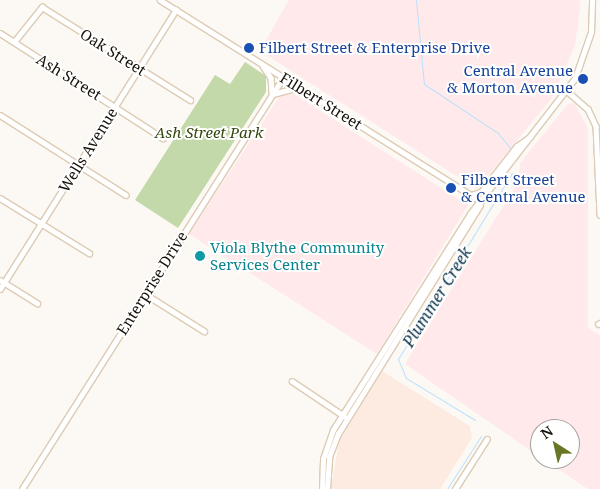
<!DOCTYPE html>
<style>
body{margin:0}
#map{position:relative;width:600px;height:489px;overflow:hidden;background:#fcf8f4;font-family:"Noto Serif",serif}
div>[style]{position:absolute}
[style*='--x']{left:calc(var(--x)*1px);top:calc(var(--y)*1px);width:calc(var(--w)*1px);rotate:calc(var(--a)*1deg)}
.commercial>*{inset:0;background:#fdebe1}
.industrial>*{inset:0;background:#ffe9ea}
.green>*{inset:0;background:#c4d9a9}
.stream>*{height:1px;margin:-0.5px;padding:0 0.5px;transform-origin:0.5px;border-radius:0.5px;background:#b9e1ff}
.roads{filter:drop-shadow(1px 0 #ddcbb4) drop-shadow(-1px 0 #ddcbb4) drop-shadow(0 1px #ddcbb4) drop-shadow(0 -1px #ddcbb4)}
.minor>*{height:4.5px;margin:-2.25px;padding:0 2.25px;transform-origin:2.25px;border-radius:2.25px;background:#fff}
.dots>*{width:14px;height:14px;translate:-50% -50%;box-sizing:border-box;border:2px solid #fff;border-radius:50%}
span{translate:-50% -50%;white-space:nowrap;text-align:center;line-height:1.15;-webkit-text-stroke:4px #fff;paint-order:stroke}
.transit-label{font-size:15px;color:#164399}
.left{translate:0 -50%;text-align:left}
.right{translate:-100% -50%;text-align:right}
.street-label{font-size:15px;color:#171109}
.park-label{font-size:15px;color:#33460e;font-style:italic}
.culture-label{font-size:15px;color:#0d838f}
.water-label{font-size:16px;color:#0a334c;font-style:italic}
.north{position:absolute;left:530px;top:419px;width:50px;height:50px;box-sizing:border-box;background:#fff;border:1px solid #a2a09d;border-radius:50%;rotate:325deg;font-size:14px;font-weight:700;line-height:20px;text-align:center;color:#171109}
.north::after{content:'';display:block;margin:auto;width:18px;height:22px;background:#677725;clip-path:polygon(50% 0,100% 100%,50% 72%,0 100%)}
</style>
<div id="map">
<div class="commercial">
<div style="clip-path:polygon(382px 371px,470px 426px,472px 438px,440px 489px,331px 489px,339px 442px)"></div>
</div>
<div class="industrial">
<div style="clip-path:polygon(289px 0,580px 0,580px 9px,575px 45px,552px 98px,477px 189px,260px 51px)"></div>
<div style="clip-path:polygon(289px 91px,468px 205px,377px 354px,189px 234px,282px 93px)"></div>
<div style="clip-path:polygon(574px 103px,588px 128px,588px 328px,600px 335px,600px 489px,588px 489px,543px 459px,570px 459px,570px 429px,540px 429px,540px 457px,405px 364px,519px 181px,520px 163px,568px 104px)"></div>
</div>
<div class="green">
<div style="clip-path:polygon(245px 62px,266px 76px,266px 92px,178px 228px,135px 200px,215px 75px,230px 84px)"></div>
</div>
<div class="stream">
<div style="--x:416;--y:0;--w:84;--a:84.6"></div>
<div style="--x:424;--y:84;--w:89;--a:33.5"></div>
<div style="--x:498;--y:133;--w:19;--a:51"></div>
<div style="--x:475;--y:420;--w:81;--a:-148.7"></div>
<div style="--x:406;--y:378;--w:21;--a:-113"></div>
<div style="--x:398;--y:359;--w:218;--a:-58.5"></div>
<div style="--x:447;--y:489;--w:63;--a:-57.3"></div>
</div>
<div class="roads">
<div class="minor">
<div style="--x:160;--y:0;--w:379;--a:32.1"></div>
<div style="--x:0;--y:33;--w:194;--a:32.8"></div>
<div style="--x:14;--y:42;--w:45;--a:-51.3"></div>
<div style="--x:42;--y:7;--w:175;--a:32.1"></div>
<div style="--x:263;--y:66;--w:14;--a:56"></div>
<div style="--x:271;--y:78;--w:15;--a:86"></div>
<div style="--x:567;--y:91;--w:28;--a:41"></div>
<div style="--x:588;--y:109;--w:19;--a:65"></div>
<div style="--x:596;--y:126;--w:89;--a:87.4"></div>
<div style="--x:273;--y:94;--w:27;--a:-15"></div>
<div style="--x:0;--y:115;--w:149;--a:32.4"></div>
<div style="--x:471;--y:195;--w:10;--a:-17"></div>
<div style="--x:481;--y:192;--w:58;--a:-52"></div>
<div style="--x:517;--y:146;--w:16;--a:-35"></div>
<div style="--x:0;--y:198;--w:105;--a:31.7"></div>
<div style="--x:0;--y:280;--w:44;--a:31.9"></div>
<div style="--x:0;--y:289;--w:330;--a:-57.8"></div>
<div style="--x:145;--y:294;--w:70;--a:32.1"></div>
<div style="--x:598;--y:324;--w:2;--a:-27"></div>
<div style="--x:292;--y:381;--w:63;--a:33.9"></div>
<div style="--x:22;--y:489;--w:488;--a:-57.6"></div>
<div style="--x:322;--y:489;--w:30;--a:-88"></div>
<div style="--x:323;--y:459;--w:31;--a:-71"></div>
<div style="--x:333;--y:430;--w:256;--a:-57.6"></div>
<div style="--x:470;--y:214;--w:172;--a:-52.3"></div>
<div style="--x:575;--y:78;--w:49;--a:-70.8"></div>
<div style="--x:591;--y:32;--w:32;--a:-88"></div>
<div style="--x:327;--y:489;--w:32;--a:-86"></div>
<div style="--x:329;--y:457;--w:25;--a:-69"></div>
<div style="--x:338;--y:434;--w:269;--a:-58.2"></div>
<div style="--x:455;--y:489;--w:59;--a:-57.4"></div>
</div>
</div>
<div class="dots">
<div style="left:249px;top:48px;background:#1a4fb4"></div>
<div style="left:583px;top:79px;background:#1a4fb4"></div>
<div style="left:451px;top:188px;background:#1a4fb4"></div>
<div style="left:200px;top:256px;background:#0f9aa8"></div>
</div>
<div class="transit-label">
<span class="left" style="left:259px;top:48px">Filbert Street &amp; Enterprise Drive</span>
<span class="right" style="left:573px;top:79px">Central Avenue<br>&amp; Morton Avenue</span>
<span class="left" style="left:461px;top:188px">Filbert Street<br>&amp; Central Avenue</span>
</div>
<div class="street-label">
<span style="left:113px;top:52px;rotate:32deg">Oak Street</span>
<span style="left:69px;top:77px;rotate:32deg">Ash Street</span>
<span style="left:321px;top:101px;rotate:32deg">Filbert Street</span>
<span style="left:88px;top:150px;rotate:-58deg">Wells Avenue</span>
<span style="left:152px;top:283px;rotate:-58deg">Enterprise Drive</span>
</div>
<div class="park-label">
<span style="left:209px;top:133px">Ash Street Park</span>
</div>
<div class="culture-label">
<span class="left" style="left:210px;top:256px">Viola Blythe Community<br>Services Center</span>
</div>
<div class="water-label">
<span style="left:437px;top:297px;rotate:-58deg">Plummer Creek</span>
</div>
<div class="north">N</div>
</div>
